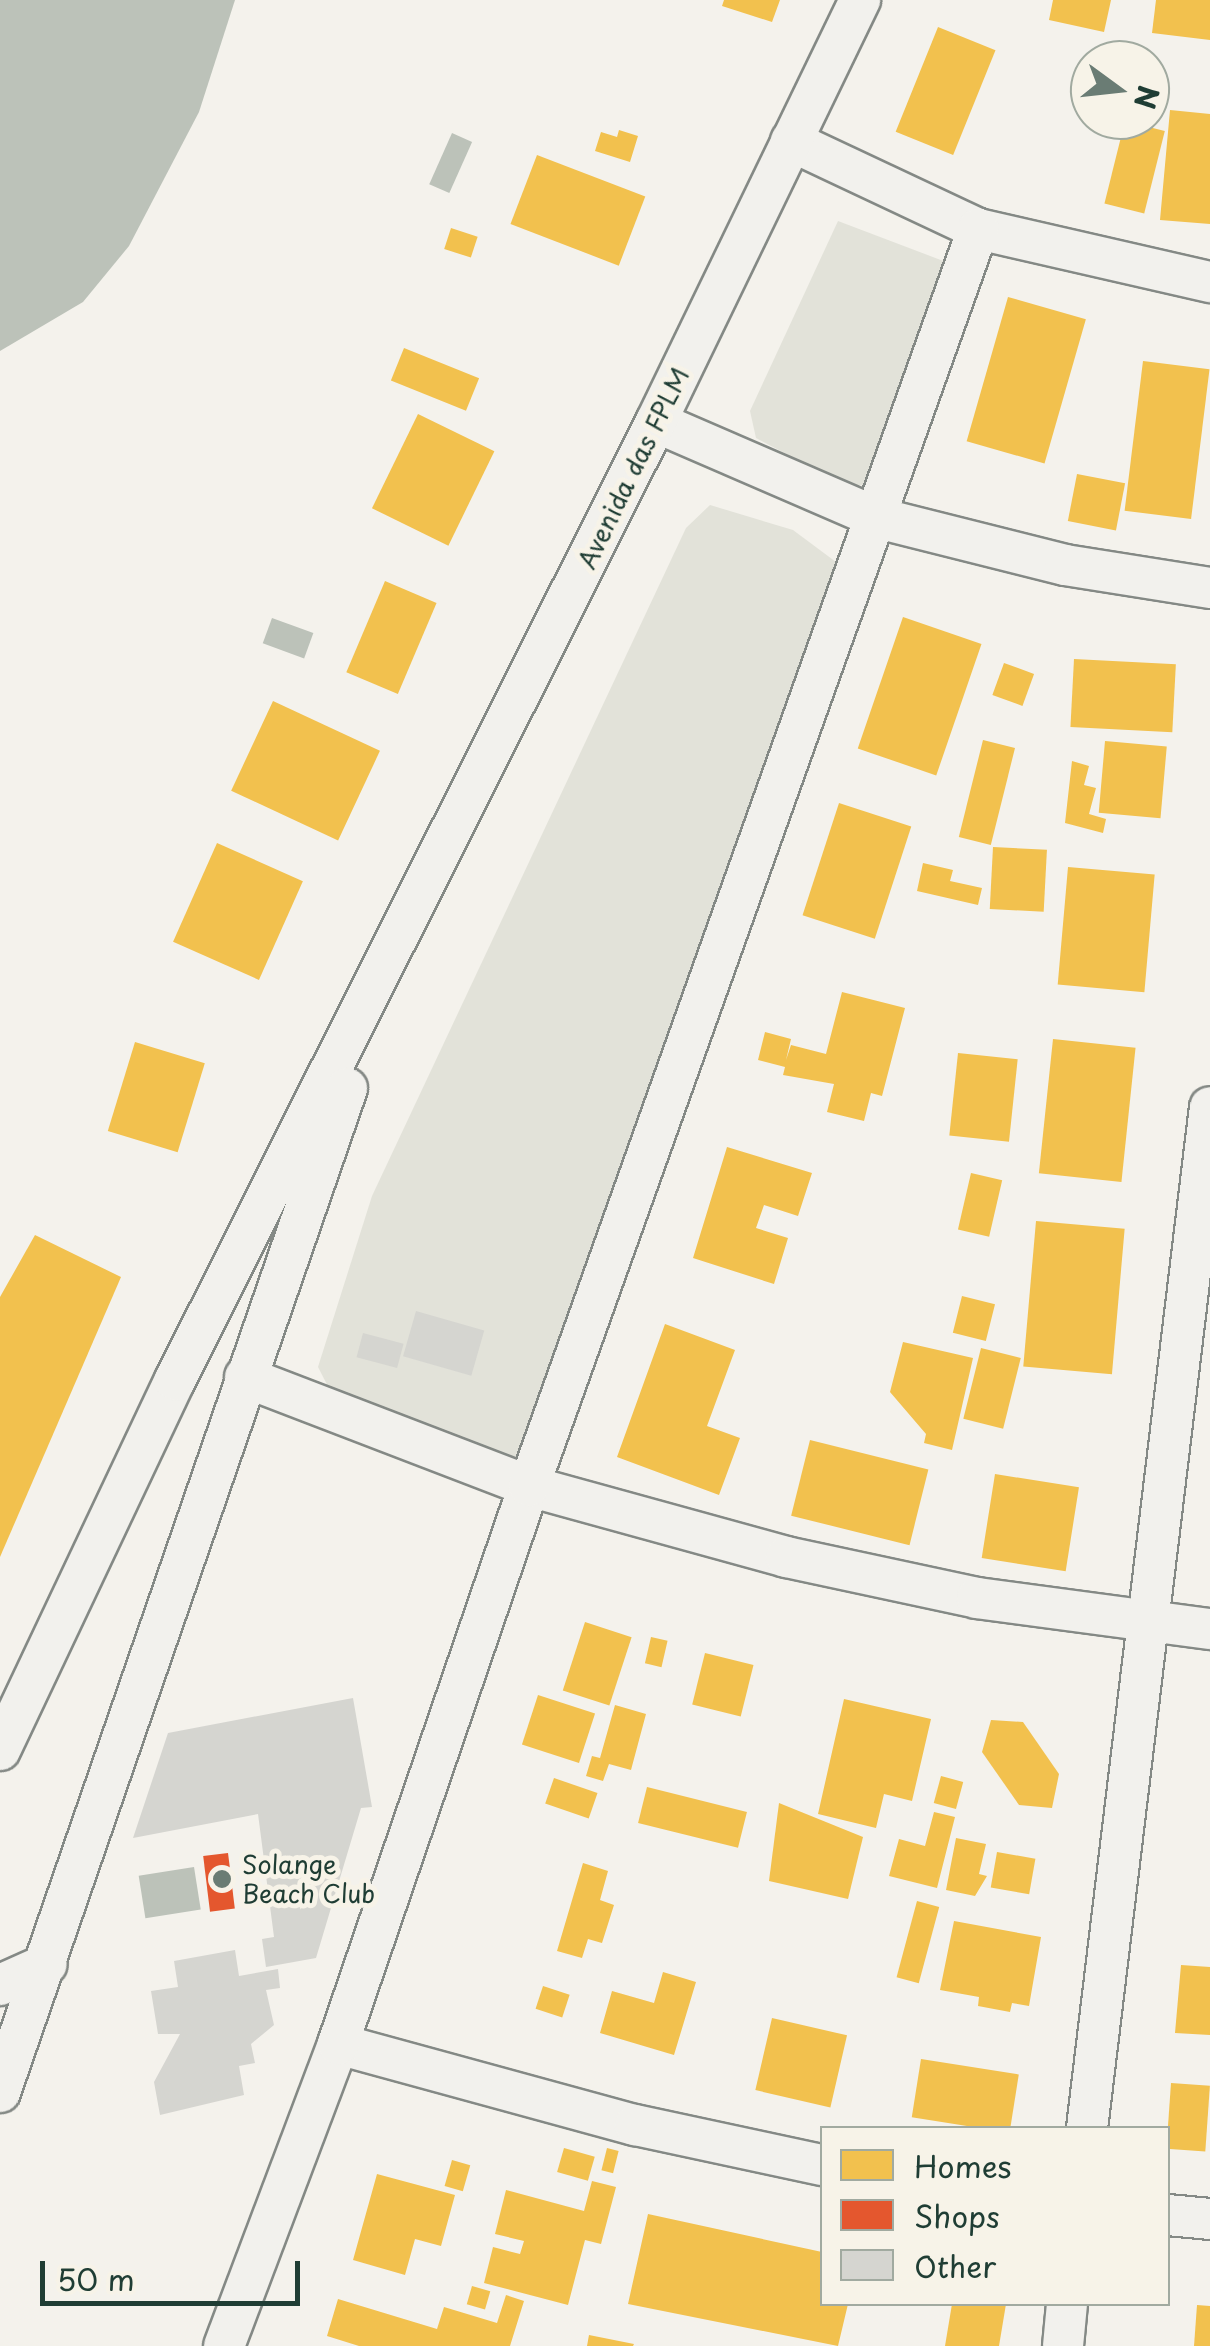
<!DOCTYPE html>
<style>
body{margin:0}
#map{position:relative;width:1210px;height:2346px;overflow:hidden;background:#f4f2ec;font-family:"Playpen Sans",sans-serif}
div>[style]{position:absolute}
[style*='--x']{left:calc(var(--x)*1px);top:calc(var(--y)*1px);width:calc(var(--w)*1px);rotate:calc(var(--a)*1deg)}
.green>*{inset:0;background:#e2e2d9}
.water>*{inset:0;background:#bcc2b9;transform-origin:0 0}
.homes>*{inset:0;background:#f2c14e;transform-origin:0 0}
.shops>*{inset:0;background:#e4572e;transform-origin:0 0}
.building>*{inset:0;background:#d5d5d0;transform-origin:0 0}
.roads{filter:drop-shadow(2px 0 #848985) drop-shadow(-2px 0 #848985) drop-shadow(0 2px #848985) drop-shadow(0 -2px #848985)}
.minor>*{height:40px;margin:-20px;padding:0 20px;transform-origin:20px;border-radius:20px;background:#f2f1ed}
.dots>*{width:28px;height:28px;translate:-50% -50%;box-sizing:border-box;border:5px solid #f7f3e8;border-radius:50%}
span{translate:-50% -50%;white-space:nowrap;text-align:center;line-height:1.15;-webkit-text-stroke:10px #f7f3e8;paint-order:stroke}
.street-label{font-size:25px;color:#1f3d34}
.poi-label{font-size:25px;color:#1f3d34}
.left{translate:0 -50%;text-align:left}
.legend{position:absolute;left:820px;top:2126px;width:350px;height:180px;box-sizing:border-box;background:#f7f3e8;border:2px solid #a1aaa0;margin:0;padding:12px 18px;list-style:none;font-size:30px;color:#1f3d34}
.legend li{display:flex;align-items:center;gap:20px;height:50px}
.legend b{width:50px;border:2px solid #a1aaa0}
.north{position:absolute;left:1070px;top:40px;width:100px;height:100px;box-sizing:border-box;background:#f7f3e8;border:2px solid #a1aaa0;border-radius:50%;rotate:105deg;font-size:28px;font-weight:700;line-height:40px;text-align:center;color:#1f3d34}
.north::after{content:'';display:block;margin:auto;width:35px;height:45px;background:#6a7c74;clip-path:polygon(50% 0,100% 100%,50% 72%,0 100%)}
.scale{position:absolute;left:40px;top:2261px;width:260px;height:45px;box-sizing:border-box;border:5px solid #1f3d34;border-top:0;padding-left:12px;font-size:30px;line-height:35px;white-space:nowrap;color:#1f3d34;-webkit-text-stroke:8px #f7f3e8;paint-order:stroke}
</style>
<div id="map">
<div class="green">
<div style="clip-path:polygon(838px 221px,946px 262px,876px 485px,846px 485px,756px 438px,750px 411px)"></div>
<div style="clip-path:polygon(710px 505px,793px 530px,840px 565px,529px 1460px,495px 1468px,338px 1406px,318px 1367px,372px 1196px,686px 528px)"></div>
</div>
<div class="water">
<div style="clip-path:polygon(0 0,235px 0,199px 112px,129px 246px,83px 302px,0 351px)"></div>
<div style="left:452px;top:133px;width:22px;height:56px;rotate:24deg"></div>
<div style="left:272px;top:618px;width:44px;height:27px;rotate:20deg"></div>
<div style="left:194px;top:1867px;width:43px;height:56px;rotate:81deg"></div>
</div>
<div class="homes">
<div style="clip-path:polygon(724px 0,780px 0,772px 22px,722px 6px)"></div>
<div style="clip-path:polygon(1053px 0,1111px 0,1104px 32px,1049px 20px)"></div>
<div style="clip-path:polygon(1156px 0,1210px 0,1210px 40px,1152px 33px)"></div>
<div style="left:938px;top:27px;width:62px;height:113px;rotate:22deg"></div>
<div style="clip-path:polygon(1170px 110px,1210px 114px,1210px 224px,1160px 220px)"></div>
<div style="left:1125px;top:121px;width:41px;height:85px;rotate:14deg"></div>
<div style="clip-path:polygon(619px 130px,638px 136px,630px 162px,595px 151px,601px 132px,617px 137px)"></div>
<div style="left:537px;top:155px;width:116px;height:74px;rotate:21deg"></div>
<div style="left:451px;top:228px;width:28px;height:22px;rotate:18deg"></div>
<div style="left:1008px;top:297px;width:81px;height:150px;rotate:16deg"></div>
<div style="left:404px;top:348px;width:81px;height:35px;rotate:22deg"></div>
<div style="left:1143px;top:361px;width:67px;height:151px;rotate:7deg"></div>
<div style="left:418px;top:414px;width:85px;height:105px;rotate:26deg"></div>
<div style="left:1077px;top:474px;width:49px;height:48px;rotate:11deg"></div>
<div style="left:385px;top:581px;width:56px;height:99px;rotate:23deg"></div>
<div style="left:903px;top:617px;width:83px;height:139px;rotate:19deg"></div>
<div style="left:1074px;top:659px;width:102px;height:68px;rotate:3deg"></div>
<div style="left:1004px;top:663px;width:32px;height:34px;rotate:20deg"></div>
<div style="left:273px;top:701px;width:118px;height:99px;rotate:25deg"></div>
<div style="left:983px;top:740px;width:33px;height:100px;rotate:14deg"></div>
<div style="left:1105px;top:741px;width:62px;height:72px;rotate:5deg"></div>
<div style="clip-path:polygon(1072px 761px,1089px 766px,1084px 785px,1096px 788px,1089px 814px,1106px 819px,1103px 833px,1065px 823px)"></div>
<div style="left:839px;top:803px;width:76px;height:118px;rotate:18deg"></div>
<div style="left:217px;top:843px;width:94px;height:108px;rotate:24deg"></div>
<div style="left:993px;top:847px;width:54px;height:62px;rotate:3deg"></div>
<div style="clip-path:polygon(923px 863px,953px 870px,950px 881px,982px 888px,978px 905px,917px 891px)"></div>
<div style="left:1068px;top:867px;width:87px;height:118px;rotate:5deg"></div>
<div style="clip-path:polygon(842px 992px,905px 1008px,882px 1096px,871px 1093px,864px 1121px,827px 1112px,834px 1084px,783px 1075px,785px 1067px,758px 1060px,765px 1032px,791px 1039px,786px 1060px,791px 1045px,826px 1054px)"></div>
<div style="left:1053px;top:1039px;width:83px;height:135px;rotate:6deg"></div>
<div style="left:135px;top:1042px;width:73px;height:93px;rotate:17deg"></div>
<div style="left:958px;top:1053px;width:60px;height:83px;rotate:6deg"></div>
<div style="clip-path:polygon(727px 1147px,812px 1173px,798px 1216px,764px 1205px,756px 1228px,788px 1238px,774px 1284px,693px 1258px)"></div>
<div style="left:971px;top:1173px;width:32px;height:58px;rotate:13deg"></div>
<div style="left:1036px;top:1221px;width:89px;height:146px;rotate:5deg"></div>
<div style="clip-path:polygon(35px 1235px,121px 1277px,0 1557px,0 1297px)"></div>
<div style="left:962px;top:1296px;width:34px;height:38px;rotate:14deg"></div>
<div style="clip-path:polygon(665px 1324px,735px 1350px,707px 1426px,740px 1438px,719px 1495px,617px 1457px)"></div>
<div style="clip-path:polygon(903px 1342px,973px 1358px,952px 1450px,924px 1443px,926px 1434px,890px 1392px)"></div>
<div style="left:981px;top:1348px;width:41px;height:73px;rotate:14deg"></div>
<div style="left:810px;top:1440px;width:122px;height:78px;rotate:14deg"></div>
<div style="left:995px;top:1474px;width:85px;height:85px;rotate:9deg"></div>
<div style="left:585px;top:1622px;width:49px;height:72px;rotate:18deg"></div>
<div style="left:651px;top:1637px;width:17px;height:27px;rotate:13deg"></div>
<div style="left:705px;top:1653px;width:50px;height:53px;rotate:14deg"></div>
<div style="left:538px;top:1695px;width:60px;height:52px;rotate:18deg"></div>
<div style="clip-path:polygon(844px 1699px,931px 1719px,912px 1801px,884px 1794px,876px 1828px,818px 1814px)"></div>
<div style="clip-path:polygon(615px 1705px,646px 1714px,631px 1770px,609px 1764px,603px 1781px,586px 1776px,592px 1756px,600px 1758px)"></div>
<div style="clip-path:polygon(991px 1720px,1023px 1722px,1059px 1774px,1052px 1808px,1019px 1805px,982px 1752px)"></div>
<div style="left:941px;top:1776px;width:23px;height:28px;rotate:15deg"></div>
<div style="left:554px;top:1778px;width:46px;height:27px;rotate:19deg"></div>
<div style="left:647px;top:1787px;width:103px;height:37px;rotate:14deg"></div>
<div style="clip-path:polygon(779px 1803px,863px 1837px,848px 1899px,769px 1881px)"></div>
<div style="clip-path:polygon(934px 1812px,955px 1817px,937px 1888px,889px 1876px,899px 1839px,925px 1846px)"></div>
<div style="clip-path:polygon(956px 1838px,986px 1844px,979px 1874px,987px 1876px,975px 1896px,946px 1890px)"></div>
<div style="left:997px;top:1852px;width:39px;height:36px;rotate:10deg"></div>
<div style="clip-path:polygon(583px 1863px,608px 1871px,600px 1900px,614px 1905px,602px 1943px,588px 1939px,582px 1958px,557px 1951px)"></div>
<div style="left:917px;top:1901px;width:23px;height:79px;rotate:15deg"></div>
<div style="clip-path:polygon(954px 1921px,1041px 1937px,1029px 2006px,1012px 2003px,1010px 2012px,978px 2006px,979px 1997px,940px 1990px)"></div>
<div style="clip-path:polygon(1181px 1965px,1210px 1967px,1210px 2035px,1175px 2033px)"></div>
<div style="clip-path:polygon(663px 1972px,696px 1982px,674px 2055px,600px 2033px,612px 1991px,654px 2003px)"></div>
<div style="left:543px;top:1986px;width:28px;height:24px;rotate:18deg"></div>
<div style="left:772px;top:2018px;width:77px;height:74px;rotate:13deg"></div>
<div style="left:921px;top:2059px;width:99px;height:59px;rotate:9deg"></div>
<div style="left:1171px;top:2083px;width:39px;height:66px;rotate:4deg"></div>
<div style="left:564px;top:2148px;width:32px;height:25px;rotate:16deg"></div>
<div style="left:607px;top:2148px;width:12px;height:23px;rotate:14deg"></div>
<div style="left:452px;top:2160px;width:19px;height:27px;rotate:16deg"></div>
<div style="clip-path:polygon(377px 2174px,455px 2195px,441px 2246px,415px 2239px,405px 2275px,353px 2260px)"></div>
<div style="clip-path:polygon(592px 2181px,616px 2187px,601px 2244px,585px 2240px,568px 2305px,484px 2283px,493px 2247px,520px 2254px,524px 2241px,495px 2234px,506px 2190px,584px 2211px)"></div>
<div style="clip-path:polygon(648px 2214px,822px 2252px,822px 2304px,848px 2304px,838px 2346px,628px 2304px)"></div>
<div style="left:472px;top:2286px;width:19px;height:19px;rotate:16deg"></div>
<div style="clip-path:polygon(506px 2295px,524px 2301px,510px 2346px,359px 2346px,327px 2336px,338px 2299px,437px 2329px,444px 2307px,497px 2323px)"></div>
<div style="clip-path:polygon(952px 2304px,1006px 2304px,999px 2346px,945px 2346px)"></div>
<div style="clip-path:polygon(1197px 2305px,1210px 2306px,1210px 2346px,1194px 2346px)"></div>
<div style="clip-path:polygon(589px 2335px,634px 2344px,633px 2346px,587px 2346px)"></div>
</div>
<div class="shops">
<div style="left:228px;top:1853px;width:56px;height:25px;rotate:83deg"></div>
</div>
<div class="building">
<div style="left:416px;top:1311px;width:71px;height:47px;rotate:16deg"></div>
<div style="left:363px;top:1333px;width:42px;height:25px;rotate:15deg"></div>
<div style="clip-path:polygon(353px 1698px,372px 1807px,361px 1808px,316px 1958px,266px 1967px,262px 1939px,274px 1937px,258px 1814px,133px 1838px,168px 1733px)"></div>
<div style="clip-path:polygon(235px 1950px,239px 1976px,278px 1969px,280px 1988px,266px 1990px,274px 2025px,251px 2044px,255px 2063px,239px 2066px,244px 2095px,160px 2115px,154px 2082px,180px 2034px,158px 2034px,151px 1991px,178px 1987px,174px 1961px)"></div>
</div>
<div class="roads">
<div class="minor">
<div style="--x:791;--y:141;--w:207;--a:25.2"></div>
<div style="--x:978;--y:229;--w:238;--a:12.9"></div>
<div style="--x:656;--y:422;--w:242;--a:23.4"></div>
<div style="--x:878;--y:518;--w:193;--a:14.1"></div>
<div style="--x:1065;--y:565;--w:147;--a:9"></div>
<div style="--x:245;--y:1377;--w:304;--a:21"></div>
<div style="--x:529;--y:1486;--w:267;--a:15.4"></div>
<div style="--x:786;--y:1557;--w:195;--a:12.1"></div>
<div style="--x:977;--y:1598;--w:235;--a:7.6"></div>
<div style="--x:0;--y:1750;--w:409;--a:-64.7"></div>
<div style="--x:175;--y:1380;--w:1072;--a:-63.34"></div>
<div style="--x:656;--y:422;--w:469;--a:-64.2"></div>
<div style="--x:0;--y:1985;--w:51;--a:-24.1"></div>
<div style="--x:338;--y:2044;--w:308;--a:15.3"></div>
<div style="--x:635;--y:2125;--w:191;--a:12.1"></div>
<div style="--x:0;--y:2092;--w:1062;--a:-70.93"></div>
<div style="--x:1087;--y:2128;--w:1028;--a:-83.13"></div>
<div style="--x:1168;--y:2215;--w:42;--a:5.4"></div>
<div style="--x:224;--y:2346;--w:323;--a:-69.3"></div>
<div style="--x:338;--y:2044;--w:590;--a:-71.1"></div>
<div style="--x:529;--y:1486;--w:1335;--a:-70.34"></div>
<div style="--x:1063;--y:2346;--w:42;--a:-84.6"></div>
</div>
</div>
<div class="dots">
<div style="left:222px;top:1879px;background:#6a7c74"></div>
</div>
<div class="street-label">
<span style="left:633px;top:468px;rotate:-64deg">Avenida das FPLM</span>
</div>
<div class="poi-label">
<span class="left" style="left:242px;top:1879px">Solange<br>Beach Club</span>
</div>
<ul class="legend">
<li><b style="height:28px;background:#f2c14e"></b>Homes</li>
<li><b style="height:28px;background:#e4572e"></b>Shops</li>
<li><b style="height:28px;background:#d5d5d0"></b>Other</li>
</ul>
<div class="north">N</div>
<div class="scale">50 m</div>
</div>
